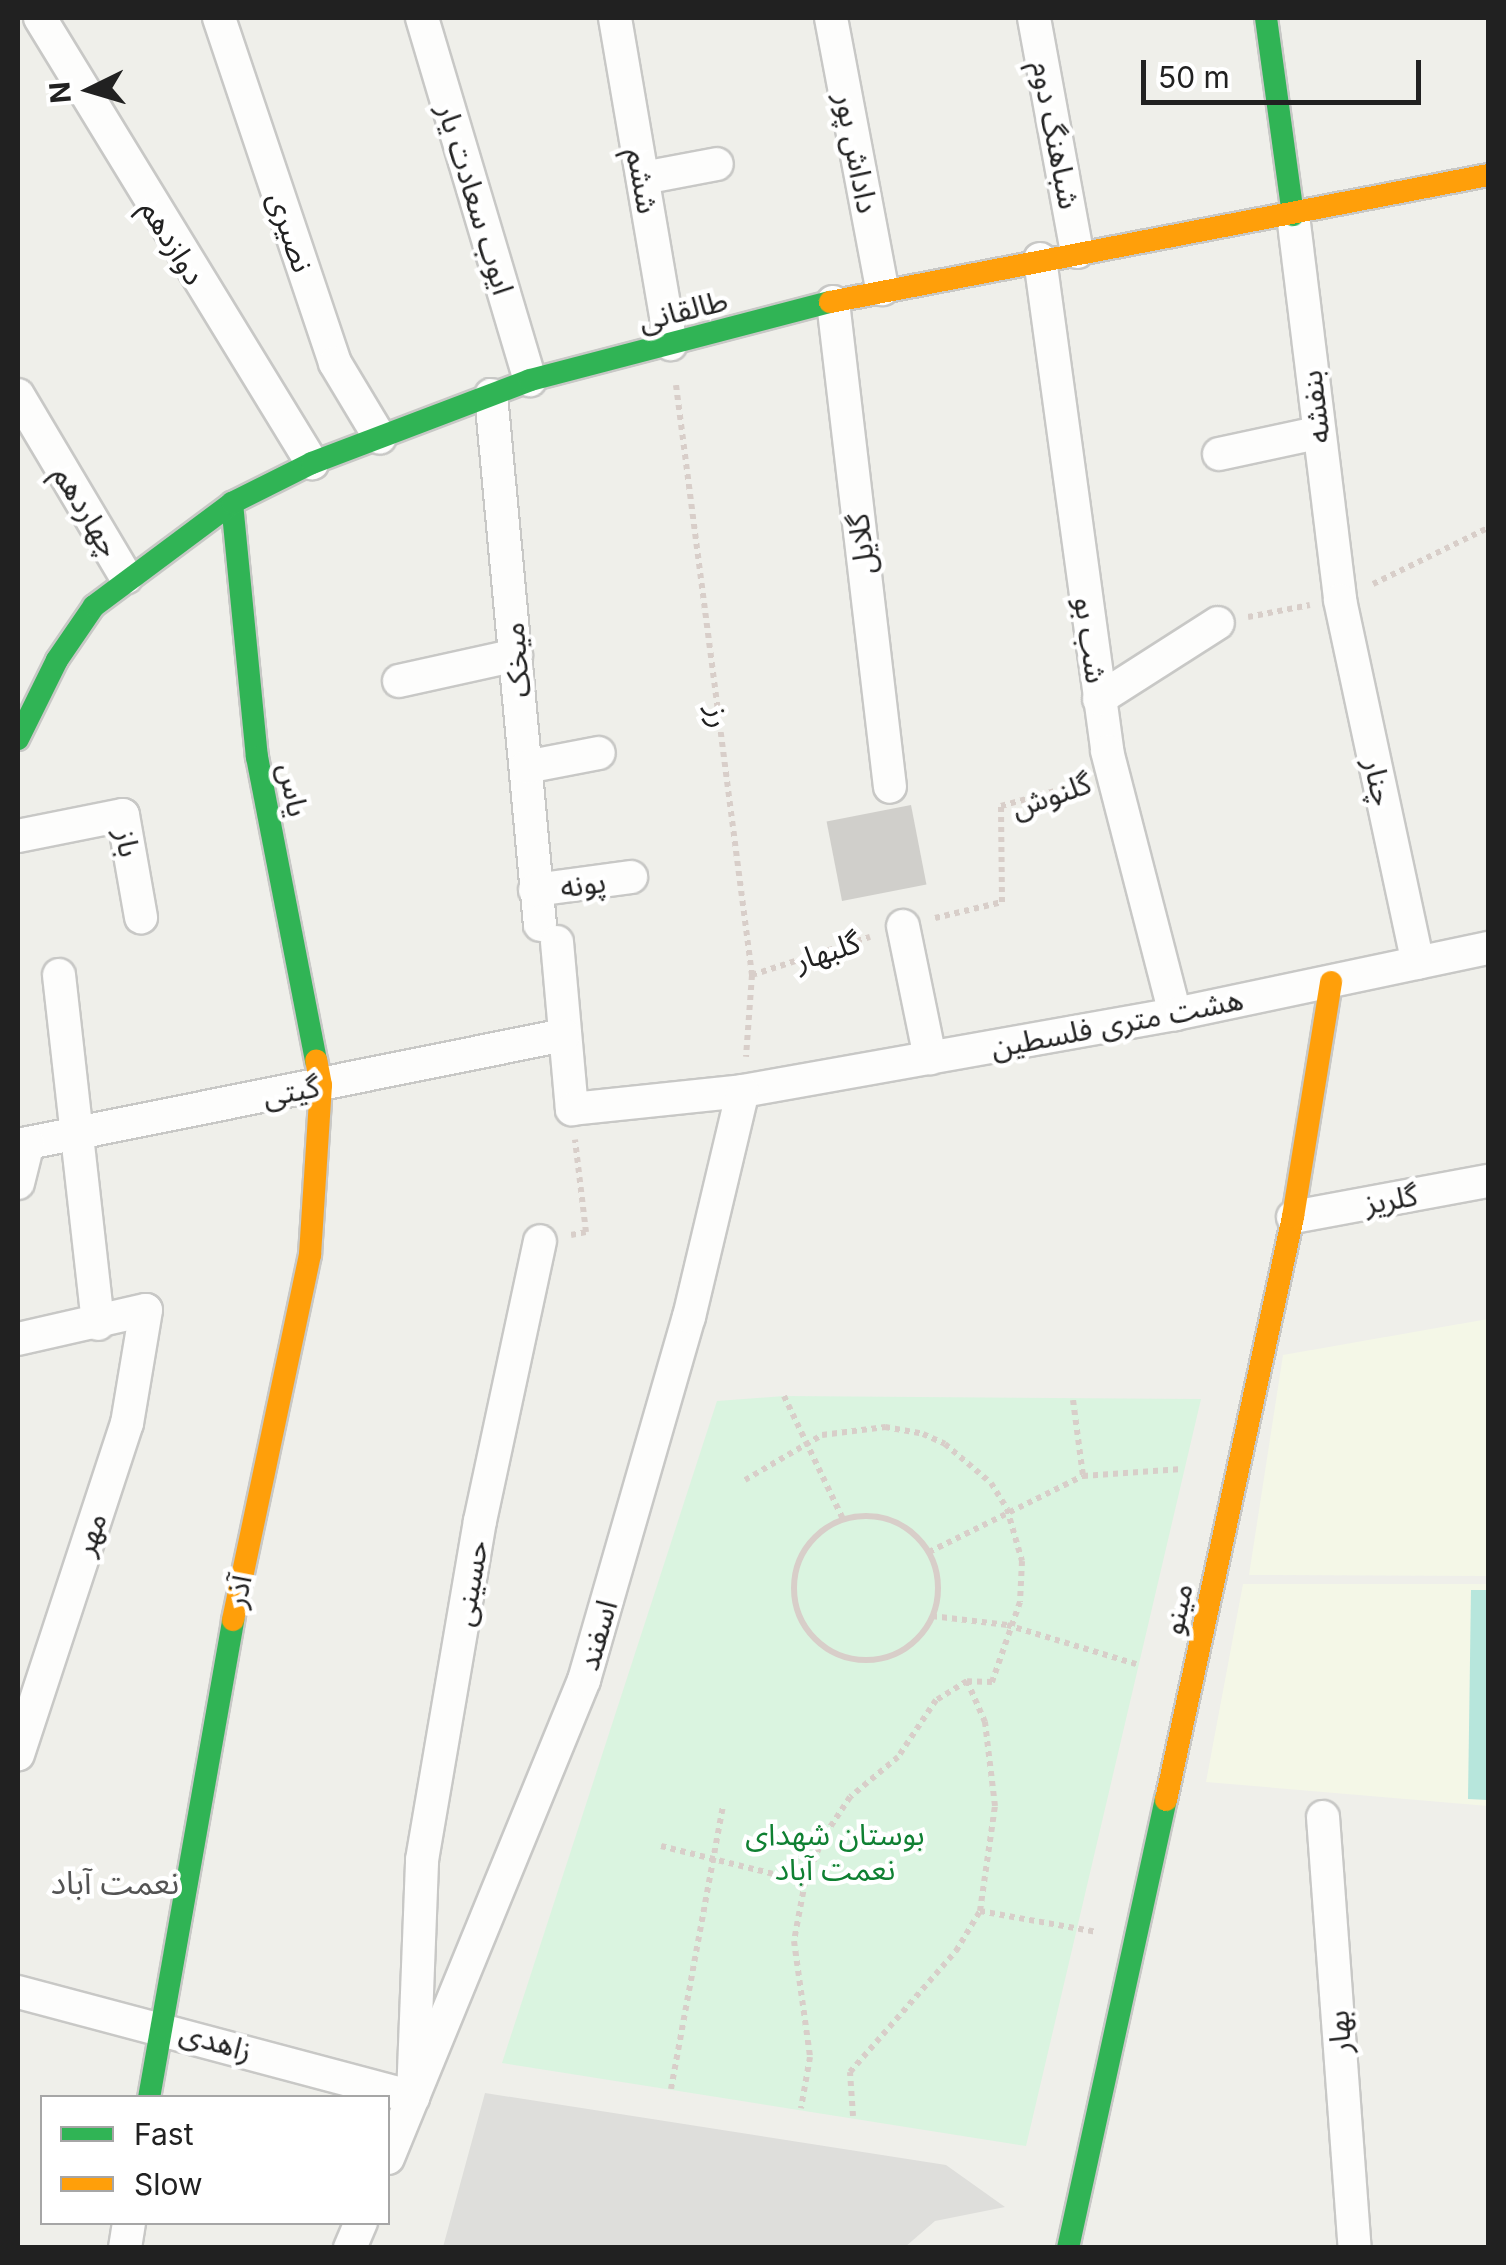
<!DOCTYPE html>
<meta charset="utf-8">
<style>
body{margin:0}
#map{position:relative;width:1506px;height:2265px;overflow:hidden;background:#efefea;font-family:Inter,"Noto Sans Arabic",sans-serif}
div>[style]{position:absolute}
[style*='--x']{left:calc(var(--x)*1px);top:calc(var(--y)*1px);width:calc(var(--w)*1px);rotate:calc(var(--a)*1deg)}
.residential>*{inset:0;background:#dededb}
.education>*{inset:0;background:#f4f7e7}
.park>*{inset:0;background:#daf4e0}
.pitch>*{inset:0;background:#b7e6dc}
.building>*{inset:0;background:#d0cfcb;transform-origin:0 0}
.path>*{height:6px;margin-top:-3px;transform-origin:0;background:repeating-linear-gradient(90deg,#d8cec9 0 5px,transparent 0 10px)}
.path>.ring{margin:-3px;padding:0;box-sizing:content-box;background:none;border:6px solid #d8cec9;border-radius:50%}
.roads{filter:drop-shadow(2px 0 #c8c8c6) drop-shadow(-2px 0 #c8c8c6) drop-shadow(0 2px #c8c8c6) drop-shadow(0 -2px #c8c8c6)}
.street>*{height:32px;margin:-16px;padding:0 16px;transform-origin:16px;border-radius:16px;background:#fdfdfc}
.fast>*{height:22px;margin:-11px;padding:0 11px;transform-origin:11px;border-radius:11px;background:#30b455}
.slow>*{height:22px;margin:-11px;padding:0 11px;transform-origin:11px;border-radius:11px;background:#ff9f0a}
span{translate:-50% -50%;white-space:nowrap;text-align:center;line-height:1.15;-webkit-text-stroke:9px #fff;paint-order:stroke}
.street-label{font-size:30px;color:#212121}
.park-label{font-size:30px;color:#0f8032}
.neighbourhood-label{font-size:32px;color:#545454}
.frame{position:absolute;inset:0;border:20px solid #212121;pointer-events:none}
.legend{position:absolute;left:40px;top:2095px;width:350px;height:130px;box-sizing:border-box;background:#fff;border:2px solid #a6a6a6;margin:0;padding:12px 18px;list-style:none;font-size:30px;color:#212121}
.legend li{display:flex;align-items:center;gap:20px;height:50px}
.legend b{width:50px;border:2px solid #a6a6a6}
.north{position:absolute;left:40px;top:40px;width:100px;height:100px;-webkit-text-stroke:8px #fff;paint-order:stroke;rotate:265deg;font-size:28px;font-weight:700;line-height:40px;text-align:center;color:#212121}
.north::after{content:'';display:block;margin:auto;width:35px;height:45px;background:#212121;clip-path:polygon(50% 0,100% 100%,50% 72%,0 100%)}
.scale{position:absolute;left:1141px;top:60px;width:280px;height:45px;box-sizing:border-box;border:5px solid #212121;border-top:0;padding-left:12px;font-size:30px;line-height:35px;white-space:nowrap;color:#212121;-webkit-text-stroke:8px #fff;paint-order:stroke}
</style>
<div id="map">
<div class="residential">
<div style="clip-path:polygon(485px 2093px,946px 2165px,1005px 2207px,935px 2221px,905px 2247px,443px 2247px)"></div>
</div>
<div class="education">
<div style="clip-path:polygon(1488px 1319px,1488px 1576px,1249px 1575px,1283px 1355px)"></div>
<div style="clip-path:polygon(1243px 1584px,1488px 1584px,1488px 1806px,1206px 1782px)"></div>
</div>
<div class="park">
<div style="clip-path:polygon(784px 1396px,1201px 1399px,1026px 2146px,502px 2063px,717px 1401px)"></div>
</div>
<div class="pitch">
<div style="clip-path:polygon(1471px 1590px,1488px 1590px,1488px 1800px,1468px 1799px)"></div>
</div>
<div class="building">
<div style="left:911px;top:805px;width:81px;height:86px;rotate:79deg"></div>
</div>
<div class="path">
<div style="--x:676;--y:385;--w:595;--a:82.66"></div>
<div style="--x:752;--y:975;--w:82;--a:94.2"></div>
<div style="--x:1373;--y:584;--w:128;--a:-26"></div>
<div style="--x:1248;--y:617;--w:63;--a:-11"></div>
<div style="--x:935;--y:918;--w:69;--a:-13.4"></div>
<div style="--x:1002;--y:902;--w:96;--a:-90.6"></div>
<div style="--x:1001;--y:806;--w:82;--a:-15.6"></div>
<div style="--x:752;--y:975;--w:124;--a:-17.9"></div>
<div style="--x:571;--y:1235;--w:15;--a:-11"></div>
<div style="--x:586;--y:1232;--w:93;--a:-96.8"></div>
<div style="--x:784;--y:1396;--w:136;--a:64.4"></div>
<div style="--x:1073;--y:1400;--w:77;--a:82.5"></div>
<div style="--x:1083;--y:1476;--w:99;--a:-4"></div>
<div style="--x:745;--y:1480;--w:89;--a:-30.3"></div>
<div style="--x:822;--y:1435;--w:64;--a:-7.2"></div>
<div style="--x:885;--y:1427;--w:39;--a:10"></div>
<div style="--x:923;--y:1434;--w:24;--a:24"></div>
<div style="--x:945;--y:1444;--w:60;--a:40.3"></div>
<div style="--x:991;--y:1483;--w:31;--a:58"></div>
<div style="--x:1007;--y:1509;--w:54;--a:73.9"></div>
<div style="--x:1022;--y:1561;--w:41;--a:92.8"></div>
<div style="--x:1020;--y:1602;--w:85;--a:109.3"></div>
<div style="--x:992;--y:1682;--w:25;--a:-178"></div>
<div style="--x:967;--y:1681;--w:36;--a:148"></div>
<div style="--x:936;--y:1700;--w:69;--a:123.7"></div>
<div style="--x:898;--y:1757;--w:62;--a:140.2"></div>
<div style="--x:850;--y:1797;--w:49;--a:123.4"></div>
<div style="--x:823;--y:1838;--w:48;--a:112.2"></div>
<div style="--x:805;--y:1882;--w:60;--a:100.6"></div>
<div style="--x:794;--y:1941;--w:117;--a:82.1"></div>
<div style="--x:810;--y:2057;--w:52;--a:100"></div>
<div class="ring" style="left:794px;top:1516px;width:138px;height:138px"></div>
<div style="--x:929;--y:1552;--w:172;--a:-26.3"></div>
<div style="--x:932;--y:1616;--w:76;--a:6.8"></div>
<div style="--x:1007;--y:1625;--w:135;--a:16.8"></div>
<div style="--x:661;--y:1846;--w:148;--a:14"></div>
<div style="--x:980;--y:1911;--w:119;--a:10.2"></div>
<div style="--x:671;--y:2089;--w:289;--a:-79.6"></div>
<div style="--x:853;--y:2116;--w:44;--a:-93.9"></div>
<div style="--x:850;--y:2072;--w:161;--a:-48.8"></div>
<div style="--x:956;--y:1951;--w:47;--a:-59"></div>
<div style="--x:980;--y:1911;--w:106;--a:-81.9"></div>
<div style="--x:995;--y:1806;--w:85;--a:-96.8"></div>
<div style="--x:985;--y:1722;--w:45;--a:-113.7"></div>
</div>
<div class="roads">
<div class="street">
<div style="--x:40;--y:18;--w:522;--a:58.57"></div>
<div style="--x:219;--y:18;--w:364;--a:71.4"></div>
<div style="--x:335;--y:363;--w:87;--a:59"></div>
<div style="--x:422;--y:18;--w:378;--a:73.4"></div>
<div style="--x:615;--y:18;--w:331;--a:80.3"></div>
<div style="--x:831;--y:18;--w:276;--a:79.3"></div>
<div style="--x:1034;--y:18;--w:238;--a:79.6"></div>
<div style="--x:643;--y:178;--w:75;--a:-10.7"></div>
<div style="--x:1293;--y:215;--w:388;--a:83"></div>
<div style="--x:1340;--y:600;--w:371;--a:77.9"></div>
<div style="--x:1040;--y:259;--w:497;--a:82.2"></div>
<div style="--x:1107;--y:751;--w:272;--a:75.5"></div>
<div style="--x:833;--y:302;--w:488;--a:83.3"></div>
<div style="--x:18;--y:395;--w:212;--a:59.3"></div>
<div style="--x:491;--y:395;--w:532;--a:84.72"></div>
<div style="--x:1219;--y:454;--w:100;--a:-12.1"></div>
<div style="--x:399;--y:681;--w:120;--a:-12.5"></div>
<div style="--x:1099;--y:699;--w:141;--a:-32.6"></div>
<div style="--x:526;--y:767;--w:74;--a:-10.9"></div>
<div style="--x:18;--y:836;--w:107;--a:-11.3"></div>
<div style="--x:123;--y:815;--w:104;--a:80"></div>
<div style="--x:535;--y:890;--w:97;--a:-7.7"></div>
<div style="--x:903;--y:926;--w:135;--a:78.4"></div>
<div style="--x:557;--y:942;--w:168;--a:84.9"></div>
<div style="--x:572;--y:1109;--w:172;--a:-6"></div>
<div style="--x:743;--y:1091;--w:439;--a:-10.1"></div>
<div style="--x:1175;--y:1014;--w:320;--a:-11.9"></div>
<div style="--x:59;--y:975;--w:351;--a:83.6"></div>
<div style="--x:18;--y:1145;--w:557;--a:-11.39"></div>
<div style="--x:18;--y:1183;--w:41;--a:-76"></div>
<div style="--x:1293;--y:1217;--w:198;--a:-10.5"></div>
<div style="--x:18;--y:1339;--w:131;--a:-12.8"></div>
<div style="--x:146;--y:1310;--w:115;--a:99.5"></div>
<div style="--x:127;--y:1423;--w:349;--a:108.2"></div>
<div style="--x:1323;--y:1817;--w:432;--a:85.8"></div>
<div style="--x:18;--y:1992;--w:409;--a:14.9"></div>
<div style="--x:413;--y:2097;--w:237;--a:-87.8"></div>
<div style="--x:422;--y:1860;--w:344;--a:-80.3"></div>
<div style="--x:480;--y:1521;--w:286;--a:-77.9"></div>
<div style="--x:388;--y:2158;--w:517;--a:-67.7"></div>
<div style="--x:584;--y:1680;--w:378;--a:-73.9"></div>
<div style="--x:689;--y:1317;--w:232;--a:-76.6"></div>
<div style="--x:125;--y:2248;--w:26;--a:-81"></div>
<div style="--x:350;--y:2248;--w:28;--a:-67"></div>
</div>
<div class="fast">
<div style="--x:1266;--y:18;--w:199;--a:82.2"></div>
<div style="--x:232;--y:503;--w:255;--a:84.4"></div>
<div style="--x:257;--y:757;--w:309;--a:79"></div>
<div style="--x:18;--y:739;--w:88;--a:-63.7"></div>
<div style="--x:57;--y:660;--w:65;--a:-55.6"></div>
<div style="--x:94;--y:606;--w:172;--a:-36.7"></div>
<div style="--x:232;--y:503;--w:89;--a:-26.6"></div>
<div style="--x:312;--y:463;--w:233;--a:-20.8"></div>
<div style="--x:530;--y:380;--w:310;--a:-14.6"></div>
<div style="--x:149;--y:2098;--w:485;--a:-80"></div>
<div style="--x:1068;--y:2248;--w:459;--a:-77.7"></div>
</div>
<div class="slow">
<div style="--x:830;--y:302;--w:670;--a:-10.92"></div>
<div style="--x:233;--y:1620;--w:373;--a:-78.1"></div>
<div style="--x:310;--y:1255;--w:170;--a:-86.3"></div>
<div style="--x:321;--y:1085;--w:25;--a:-101"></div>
<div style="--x:1166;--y:1800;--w:597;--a:-77.71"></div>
<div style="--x:1293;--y:1217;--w:238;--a:-80.8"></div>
</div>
</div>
<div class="street-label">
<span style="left:1056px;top:135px;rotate:79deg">شباهنگ دوم</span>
<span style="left:857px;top:153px;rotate:79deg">داداش پور</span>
<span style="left:643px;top:181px;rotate:80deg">ششم</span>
<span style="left:476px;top:199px;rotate:73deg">ایوب سعادت یار</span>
<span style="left:291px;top:232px;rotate:71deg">نصیری</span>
<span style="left:173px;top:242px;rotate:58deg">دوازدهم</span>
<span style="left:683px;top:310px;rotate:-14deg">طالقانی</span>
<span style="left:1315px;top:407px;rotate:-97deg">بنفشه</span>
<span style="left:87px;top:511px;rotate:59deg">چهاردهم</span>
<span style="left:861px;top:544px;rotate:-97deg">گلایل</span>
<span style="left:1091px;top:640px;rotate:82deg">شب بو</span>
<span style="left:516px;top:660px;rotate:-95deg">میخک</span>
<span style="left:719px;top:717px;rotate:83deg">رز</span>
<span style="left:1379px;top:782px;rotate:78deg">چنار</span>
<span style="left:294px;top:790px;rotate:79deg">یاس</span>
<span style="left:1051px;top:795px;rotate:-19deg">گلنوش</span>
<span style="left:128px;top:843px;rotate:80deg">باز</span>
<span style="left:583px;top:884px;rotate:-8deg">پونه</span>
<span style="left:827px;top:951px;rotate:-18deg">گلبهار</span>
<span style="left:1117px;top:1023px;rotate:-11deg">هشت متری فلسطین</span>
<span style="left:291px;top:1091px;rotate:-11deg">گیتی</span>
<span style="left:1391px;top:1199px;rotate:-10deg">گلریز</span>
<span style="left:90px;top:1534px;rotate:-71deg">مهر</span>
<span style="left:470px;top:1583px;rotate:-80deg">حسینی</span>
<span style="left:238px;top:1591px;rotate:-78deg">آذر</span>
<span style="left:1177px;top:1609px;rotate:-78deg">مینو</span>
<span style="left:597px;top:1635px;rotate:-74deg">اسفند</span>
<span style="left:1339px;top:2032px;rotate:-94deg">بهار</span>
<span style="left:216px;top:2041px;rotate:16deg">زاهدی</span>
</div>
<div class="park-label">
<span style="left:835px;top:1851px">بوستان شهدای<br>نعمت آباد</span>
</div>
<div class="neighbourhood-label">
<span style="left:115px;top:1883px">نعمت آباد</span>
</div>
<div class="frame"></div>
<ul class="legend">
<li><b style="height:12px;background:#30b455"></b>Fast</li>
<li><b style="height:12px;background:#ff9f0a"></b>Slow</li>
</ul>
<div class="north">N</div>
<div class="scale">50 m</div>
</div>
